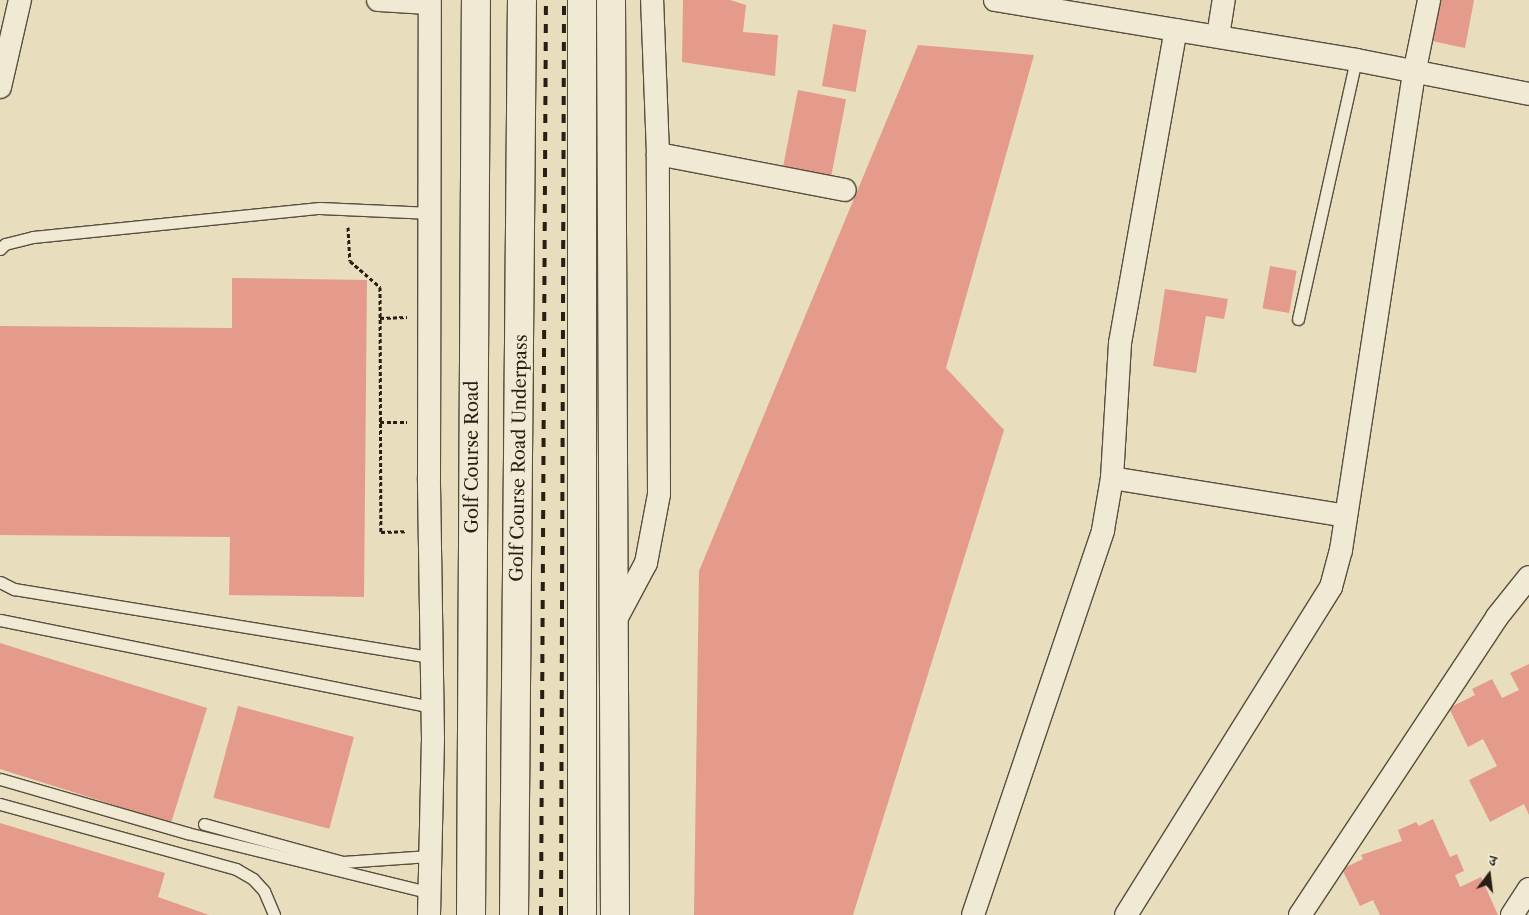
<!DOCTYPE html>
<meta charset="utf-8">
<style>
body{margin:0}
#map{position:relative;width:1529px;height:915px;overflow:hidden;background:#e8ddbd;font-family:"Libre Caslon Text","Noto Serif Devanagari",serif}
div>[style]{position:absolute}
[style*='--x']{left:calc(var(--x)*1px);top:calc(var(--y)*1px);width:calc(var(--w)*1px);rotate:calc(var(--a)*1deg)}
.building>*{inset:0;background:#e49b8c;transform-origin:0 0}
.path>*{height:3px;margin-top:-1.5px;transform-origin:0;background:repeating-linear-gradient(90deg,#281f14 0 4px,transparent 0 6.5px)}
.roads{filter:drop-shadow(1px 0 #584e3e) drop-shadow(-1px 0 #584e3e) drop-shadow(0 1px #584e3e) drop-shadow(0 -1px #584e3e)}
.service>*{height:11px;margin:-5.5px;padding:0 5.5px;transform-origin:5.5px;border-radius:5.5px;background:#f0e9d4}
.minor>*{height:22px;margin:-11px;padding:0 11px;transform-origin:11px;border-radius:11px;background:#f0e9d4}
.tertiary>*{height:28px;margin:-14px;padding:0 14px;transform-origin:14px;border-radius:14px;background:#f0e9d4}
.secondary>*{height:28px;margin:-14px;padding:0 14px;transform-origin:14px;border-radius:14px;background:#f0e9d4}
.rail>*{height:4px;margin-top:-2px;transform-origin:0;background:repeating-linear-gradient(90deg,#281f14 0 9px,transparent 0 18px)}
span{translate:-50% -50%;white-space:nowrap;text-align:center;line-height:1.15;-webkit-text-stroke:4px #f0e9d4;paint-order:stroke}
.street-label{font-size:18px;color:#281f14}
.north{position:absolute;left:1464px;top:850px;width:50px;height:50px;-webkit-text-stroke:4px #f0e9d4;paint-order:stroke;rotate:15deg;font-size:14px;font-weight:700;line-height:20px;text-align:center;color:#281f14}
.north::after{content:'';display:block;margin:auto;width:18px;height:22px;background:#281f14;clip-path:polygon(50% 0,100% 100%,50% 72%,0 100%)}
</style>
<div id="map">
<div class="building">
<div style="clip-path:polygon(683px 0,730px 0,746px 5px,743px 32px,778px 35px,775px 76px,682px 62px)"></div>
<div style="clip-path:polygon(1435px 0,1474px 0,1465px 48px,1427px 40px)"></div>
<div style="left:833px;top:24px;width:34px;height:63px;rotate:10deg"></div>
<div style="clip-path:polygon(918px 45px,1034px 55px,946px 368px,1004px 430px,853px 915px,694px 915px,699px 571px)"></div>
<div style="left:798px;top:90px;width:49px;height:78px;rotate:11deg"></div>
<div style="left:1270px;top:266px;width:27px;height:43px;rotate:10deg"></div>
<div style="clip-path:polygon(232px 278px,367px 280px,364px 597px,229px 595px,230px 537px,0 535px,0 326px,232px 328px)"></div>
<div style="clip-path:polygon(1165px 289px,1228px 299px,1224px 319px,1206px 316px,1196px 373px,1153px 366px)"></div>
<div style="clip-path:polygon(0 643px,207px 708px,171px 823px,0 769px)"></div>
<div style="clip-path:polygon(1529px 664px,1529px 815px,1524px 804px,1490px 822px,1469px 780px,1497px 766px,1483px 739px,1468px 747px,1449px 708px,1475px 695px,1472px 689px,1492px 679px,1502px 698px,1519px 690px,1510px 673px)"></div>
<div style="left:238px;top:706px;width:120px;height:95px;rotate:15deg"></div>
<div style="clip-path:polygon(1433px 819px,1450px 857px,1457px 854px,1464px 871px,1455px 875px,1460px 887px,1481px 877px,1498px 915px,1380px 915px,1373px 900px,1360px 906px,1342px 869px,1363px 859px,1361px 855px,1402px 841px,1398px 830px,1416px 822px,1419px 826px)"></div>
<div style="clip-path:polygon(0 823px,165px 873px,158px 897px,209px 915px,0 915px)"></div>
</div>
<div class="path">
<div style="--x:348;--y:227;--w:34;--a:87"></div>
<div style="--x:350;--y:261;--w:40;--a:41"></div>
<div style="--x:380;--y:287;--w:245;--a:89.8"></div>
<div style="--x:381;--y:532;--w:25;--a:-2"></div>
<div style="--x:380;--y:318;--w:27;--a:-2"></div>
<div style="--x:380;--y:422;--w:27;--a:0"></div>
</div>
<div class="roads">
<div class="service">
<div style="--x:0;--y:249;--w:7;--a:-45"></div>
<div style="--x:5;--y:244;--w:29;--a:-14"></div>
<div style="--x:33;--y:237;--w:288;--a:-5.8"></div>
<div style="--x:320;--y:208;--w:111;--a:2.6"></div>
<div style="--x:1298;--y:319;--w:265;--a:-77.4"></div>
<div style="--x:0;--y:582;--w:16;--a:27"></div>
<div style="--x:14;--y:589;--w:422;--a:9.3"></div>
<div style="--x:0;--y:620;--w:441;--a:11.4"></div>
<div style="--x:0;--y:779;--w:195;--a:16.1"></div>
<div style="--x:187;--y:833;--w:248;--a:13.8"></div>
<div style="--x:0;--y:804;--w:245;--a:15.4"></div>
<div style="--x:236;--y:869;--w:20;--a:30"></div>
<div style="--x:253;--y:879;--w:16;--a:47"></div>
<div style="--x:264;--y:891;--w:26;--a:67"></div>
<div style="--x:204;--y:824;--w:144;--a:15.3"></div>
<div style="--x:343;--y:862;--w:86;--a:-4"></div>
</div>
<div class="minor">
<div style="--x:378;--y:0;--w:51;--a:3.4"></div>
<div style="--x:995;--y:0;--w:366;--a:9.4"></div>
<div style="--x:1356;--y:60;--w:176;--a:11.1"></div>
<div style="--x:1218;--y:36;--w:36;--a:-81"></div>
<div style="--x:0;--y:87;--w:89;--a:-77.1"></div>
<div style="--x:658;--y:154;--w:190;--a:10.9"></div>
<div style="--x:1112;--y:478;--w:237;--a:9.2"></div>
<div style="--x:615;--y:621;--w:66;--a:-61.9"></div>
<div style="--x:646;--y:563;--w:70;--a:-79.3"></div>
<div style="--x:659;--y:494;--w:340;--a:-90.2"></div>
<div style="--x:658;--y:154;--w:154;--a:-92.2"></div>
<div style="--x:429;--y:915;--w:176;--a:-88.7"></div>
<div style="--x:433;--y:739;--w:262;--a:-90.9"></div>
<div style="--x:429;--y:477;--w:477;--a:-89.9"></div>
<div style="--x:973;--y:915;--w:406;--a:-71.3"></div>
<div style="--x:1103;--y:530;--w:53;--a:-80.2"></div>
<div style="--x:1112;--y:478;--w:135;--a:-86.6"></div>
<div style="--x:1120;--y:343;--w:318;--a:-79.9"></div>
<div style="--x:1126;--y:915;--w:387;--a:-58"></div>
<div style="--x:1331;--y:587;--w:38;--a:-75"></div>
<div style="--x:1341;--y:550;--w:482;--a:-81.3"></div>
<div style="--x:1414;--y:74;--w:76;--a:-78.5"></div>
<div style="--x:1300;--y:915;--w:357;--a:-56.5"></div>
<div style="--x:1497;--y:617;--w:51;--a:-51.3"></div>
<div style="--x:1512;--y:915;--w:31;--a:-57"></div>
</div>
<div class="tertiary">
<div style="--x:611;--y:0;--w:915;--a:89.75"></div>
<div style="--x:471;--y:915;--w:915;--a:-89.69"></div>
</div>
<div class="secondary">
<div style="--x:514;--y:915;--w:915;--a:-89.5"></div>
<div style="--x:582;--y:915;--w:915;--a:-90"></div>
</div>
</div>
<div class="rail">
<div style="--x:541;--y:915;--w:915;--a:-89.69"></div>
<div style="--x:561;--y:915;--w:915;--a:-89.81"></div>
</div>
<div class="street-label">
<span style="left:472px;top:457px;rotate:-90deg">Golf Course Road</span>
<span style="left:519px;top:458px;rotate:-89deg">Golf Course Road Underpass</span>
</div>
<div class="north">उ</div>
</div>
